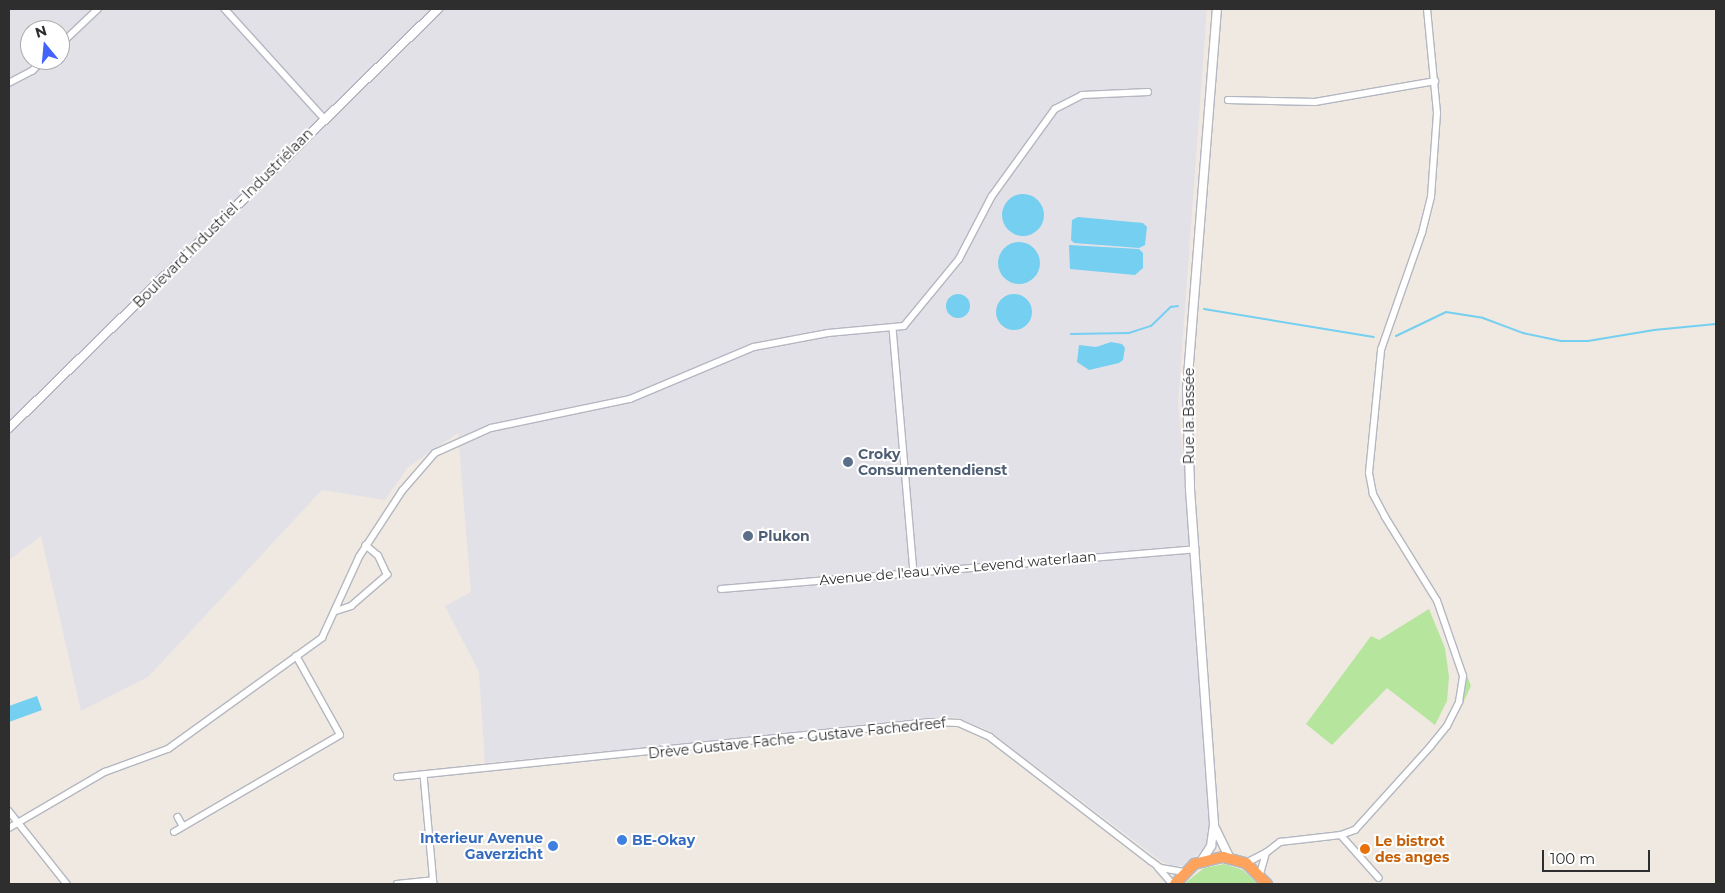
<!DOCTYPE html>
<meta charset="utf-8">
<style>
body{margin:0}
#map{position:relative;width:1725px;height:893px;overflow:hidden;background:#efe9e1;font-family:Montserrat,sans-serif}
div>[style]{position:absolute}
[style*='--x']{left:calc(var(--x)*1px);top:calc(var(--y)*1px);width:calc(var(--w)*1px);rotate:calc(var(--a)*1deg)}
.industrial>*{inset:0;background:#e3e1e8}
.green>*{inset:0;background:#b6e59e}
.water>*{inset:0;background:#75cff0}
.round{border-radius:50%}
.stream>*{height:2px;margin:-1px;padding:0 1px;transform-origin:1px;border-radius:1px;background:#75cff0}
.roads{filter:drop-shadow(1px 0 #b4b7c1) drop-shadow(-1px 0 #b4b7c1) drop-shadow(0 1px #b4b7c1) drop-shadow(0 -1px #b4b7c1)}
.street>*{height:5.5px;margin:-2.75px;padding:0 2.75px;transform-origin:2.75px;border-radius:2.75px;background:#fff}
.secondary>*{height:8px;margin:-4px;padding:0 4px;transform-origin:4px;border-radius:4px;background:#fff}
.highway>*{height:10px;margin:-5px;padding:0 5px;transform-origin:5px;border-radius:5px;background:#ffa35c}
.dots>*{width:14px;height:14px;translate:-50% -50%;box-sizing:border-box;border:2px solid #fff;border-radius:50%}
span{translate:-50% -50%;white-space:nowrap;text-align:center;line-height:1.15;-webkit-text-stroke:4px #fff;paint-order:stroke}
.street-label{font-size:14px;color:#2e2e2e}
.service-label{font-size:14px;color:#4e5e75;font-weight:700}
.left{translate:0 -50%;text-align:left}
.shop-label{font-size:14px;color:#366cbe;font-weight:700}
.right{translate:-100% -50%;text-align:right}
.food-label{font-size:14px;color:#c56008;font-weight:700}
.frame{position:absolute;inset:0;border:10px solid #2e2e2e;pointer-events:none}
.north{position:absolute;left:20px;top:20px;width:50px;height:50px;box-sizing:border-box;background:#fff;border:1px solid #ababab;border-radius:50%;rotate:343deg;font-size:14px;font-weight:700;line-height:20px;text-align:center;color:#2e2e2e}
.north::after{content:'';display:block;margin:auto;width:18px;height:22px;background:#4264fb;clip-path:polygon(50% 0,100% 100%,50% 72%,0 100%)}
.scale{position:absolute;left:1542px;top:850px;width:108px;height:22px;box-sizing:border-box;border:2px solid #2e2e2e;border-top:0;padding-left:6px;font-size:15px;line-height:18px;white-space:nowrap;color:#2e2e2e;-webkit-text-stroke:4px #fff;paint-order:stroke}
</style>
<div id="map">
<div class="industrial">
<div style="clip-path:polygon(evenodd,9px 9px,1207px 9px,1178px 402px,1190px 536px,1211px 835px,1209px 845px,1184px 865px,1172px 867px,1161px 861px,988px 730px,956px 717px,485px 763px,479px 672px,445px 606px,471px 592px,458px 433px,408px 467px,385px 500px,322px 490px,148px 677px,81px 711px,41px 536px,9px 560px,9px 9px,30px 30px,60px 30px,60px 60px,30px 60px,30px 30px)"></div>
</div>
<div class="green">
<div style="clip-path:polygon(1429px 609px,1445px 648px,1449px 677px,1447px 701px,1435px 725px,1387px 688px,1332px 745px,1306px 724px,1371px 636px,1379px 640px)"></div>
<div style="clip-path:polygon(1466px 673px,1471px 686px,1463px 703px,1466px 674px)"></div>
<div style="clip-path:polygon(1224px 864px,1243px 870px,1258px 884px,1184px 884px,1204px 868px)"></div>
</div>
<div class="water">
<div class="round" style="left:1002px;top:194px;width:42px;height:42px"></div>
<div style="clip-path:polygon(1078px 217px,1143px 223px,1147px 227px,1145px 245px,1139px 248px,1074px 243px,1071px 240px,1072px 220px)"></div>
<div class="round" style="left:998px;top:242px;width:42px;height:42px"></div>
<div style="clip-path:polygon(1069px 245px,1139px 249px,1143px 253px,1143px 268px,1135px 275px,1070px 269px)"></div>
<div class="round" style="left:996px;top:294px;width:36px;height:36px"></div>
<div class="round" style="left:946px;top:294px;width:24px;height:24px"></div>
<div style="clip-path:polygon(1111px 342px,1122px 344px,1125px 348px,1123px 360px,1119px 363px,1089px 370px,1077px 362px,1079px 345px,1096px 347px)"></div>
<div style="clip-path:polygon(37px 696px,42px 710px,9px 722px,9px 706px)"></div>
</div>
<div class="stream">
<div style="--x:1204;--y:309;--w:172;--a:9.4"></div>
<div style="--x:1071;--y:334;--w:58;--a:-1"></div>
<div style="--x:1129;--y:333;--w:23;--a:-18"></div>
<div style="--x:1151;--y:326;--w:28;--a:-44"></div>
<div style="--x:1171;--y:307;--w:7;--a:-8"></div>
<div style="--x:1396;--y:336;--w:55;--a:-25.6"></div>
<div style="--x:1446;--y:312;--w:37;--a:9"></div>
<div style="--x:1483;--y:318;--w:43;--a:20.6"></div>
<div style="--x:1523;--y:333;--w:40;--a:12"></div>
<div style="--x:1562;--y:341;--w:26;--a:0"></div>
<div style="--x:1588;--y:341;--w:67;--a:-9.5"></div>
<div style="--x:1654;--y:330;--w:62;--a:-5.5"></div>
</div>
<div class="roads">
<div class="street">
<div style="--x:225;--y:9;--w:147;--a:47.8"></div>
<div style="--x:60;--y:45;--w:52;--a:-43.5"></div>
<div style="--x:9;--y:83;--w:26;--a:-28"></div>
<div style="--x:32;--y:71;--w:16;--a:-43"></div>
<div style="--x:1228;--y:100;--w:87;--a:1.3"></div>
<div style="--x:1315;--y:102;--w:122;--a:-9.9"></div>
<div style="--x:893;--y:328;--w:244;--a:85.1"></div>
<div style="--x:721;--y:589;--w:476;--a:-4.8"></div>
<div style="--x:336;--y:611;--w:16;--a:-18"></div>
<div style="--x:351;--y:606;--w:48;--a:-40.7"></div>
<div style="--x:387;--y:575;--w:21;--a:-115"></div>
<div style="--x:378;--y:556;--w:16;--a:-140"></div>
<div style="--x:424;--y:775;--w:109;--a:84.8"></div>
<div style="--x:397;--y:777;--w:537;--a:-5.88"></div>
<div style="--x:931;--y:722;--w:28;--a:2"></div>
<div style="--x:959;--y:723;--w:34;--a:24"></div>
<div style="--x:990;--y:737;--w:203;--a:37.6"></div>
<div style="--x:1151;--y:861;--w:12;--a:35"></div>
<div style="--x:1161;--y:868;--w:23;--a:10"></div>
<div style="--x:9;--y:811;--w:93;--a:51.5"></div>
<div style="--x:178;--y:817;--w:10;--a:61"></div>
<div style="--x:9;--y:828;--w:111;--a:-30.3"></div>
<div style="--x:105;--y:772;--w:67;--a:-20.1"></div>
<div style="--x:168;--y:749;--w:190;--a:-35.8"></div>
<div style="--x:322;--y:638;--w:89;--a:-65.4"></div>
<div style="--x:359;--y:557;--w:79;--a:-56.9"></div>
<div style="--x:402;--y:491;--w:50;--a:-49"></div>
<div style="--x:435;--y:453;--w:61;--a:-24.1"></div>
<div style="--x:491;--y:428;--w:142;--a:-11.8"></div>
<div style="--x:630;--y:399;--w:134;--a:-22.8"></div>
<div style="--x:754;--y:347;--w:75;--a:-10.7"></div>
<div style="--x:828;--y:333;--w:76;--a:-5.3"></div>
<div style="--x:904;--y:326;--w:87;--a:-50.6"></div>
<div style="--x:959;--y:259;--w:71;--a:-62.4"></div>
<div style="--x:992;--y:196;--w:107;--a:-54.1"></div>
<div style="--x:1055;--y:109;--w:30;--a:-27"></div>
<div style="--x:1082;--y:95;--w:66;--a:-2.6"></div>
<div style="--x:174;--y:832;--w:192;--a:-30.3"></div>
<div style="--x:340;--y:735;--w:90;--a:-119.1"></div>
<div style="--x:1341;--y:835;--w:57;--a:48.5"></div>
<div style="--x:1246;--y:863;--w:22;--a:-27"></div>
<div style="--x:1158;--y:867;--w:23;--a:49"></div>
<div style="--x:1260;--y:874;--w:22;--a:-74"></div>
<div style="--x:1266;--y:853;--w:18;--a:-38"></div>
<div style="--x:1280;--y:842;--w:61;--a:-6.5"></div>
<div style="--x:1341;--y:835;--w:15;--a:-20"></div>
<div style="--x:1355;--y:830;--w:112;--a:-47.9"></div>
<div style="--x:1430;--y:747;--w:27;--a:-51"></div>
<div style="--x:1447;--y:726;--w:27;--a:-63"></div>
<div style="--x:1459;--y:702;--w:26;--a:-81"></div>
<div style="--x:1463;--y:676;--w:79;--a:-109.1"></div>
<div style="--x:1437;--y:601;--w:99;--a:-121.8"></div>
<div style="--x:1385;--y:517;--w:26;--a:-118"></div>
<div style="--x:1373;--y:494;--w:21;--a:-101"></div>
<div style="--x:1369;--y:473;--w:124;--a:-84.4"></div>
<div style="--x:1381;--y:350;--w:124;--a:-70.7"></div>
<div style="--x:1422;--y:233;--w:37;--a:-76"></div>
<div style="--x:1431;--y:197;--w:84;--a:-85.9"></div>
<div style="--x:1437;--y:113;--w:104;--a:-95.5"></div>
<div style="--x:397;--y:884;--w:36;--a:-6"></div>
</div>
<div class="secondary">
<div style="--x:9;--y:428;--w:600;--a:-44.32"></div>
<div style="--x:1215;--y:828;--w:32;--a:64"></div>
<div style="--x:1202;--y:860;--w:17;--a:-57"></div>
<div style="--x:1211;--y:846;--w:22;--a:-82"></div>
<div style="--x:1214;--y:824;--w:339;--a:-94.1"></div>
<div style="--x:1190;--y:486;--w:97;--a:-91.8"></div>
<div style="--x:1187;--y:389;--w:381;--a:-85.5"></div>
</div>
<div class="highway">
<div style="--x:1175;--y:884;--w:28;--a:-46"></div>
<div style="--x:1194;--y:864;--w:30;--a:-14"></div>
<div style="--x:1223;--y:857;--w:24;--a:15"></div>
<div style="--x:1246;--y:863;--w:30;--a:45"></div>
</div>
</div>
<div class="dots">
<div style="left:848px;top:462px;background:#5c6f8a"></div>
<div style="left:748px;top:536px;background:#5c6f8a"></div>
<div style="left:622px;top:840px;background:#3f7fe0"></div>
<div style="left:553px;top:846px;background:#3f7fe0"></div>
<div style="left:1365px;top:849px;background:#e8710a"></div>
</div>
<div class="street-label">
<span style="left:223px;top:218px;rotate:-45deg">Boulevard Industriel - Industriélaan</span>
<span style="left:1189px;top:416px;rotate:-90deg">Rue la Bassée</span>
<span style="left:958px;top:568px;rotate:-5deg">Avenue de l'eau vive - Levend waterlaan</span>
<span style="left:797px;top:738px;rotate:-6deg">Drève Gustave Fache - Gustave Fachedreef</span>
</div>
<div class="service-label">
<span class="left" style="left:858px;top:462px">Croky<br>Consumentendienst</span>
<span class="left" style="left:758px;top:536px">Plukon</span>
</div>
<div class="shop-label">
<span class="right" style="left:543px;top:846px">Interieur Avenue<br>Gaverzicht</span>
<span class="left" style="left:632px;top:840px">BE-Okay</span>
</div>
<div class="food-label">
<span class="left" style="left:1375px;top:849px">Le bistrot<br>des anges</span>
</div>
<div class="frame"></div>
<div class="north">N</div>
<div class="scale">100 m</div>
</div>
